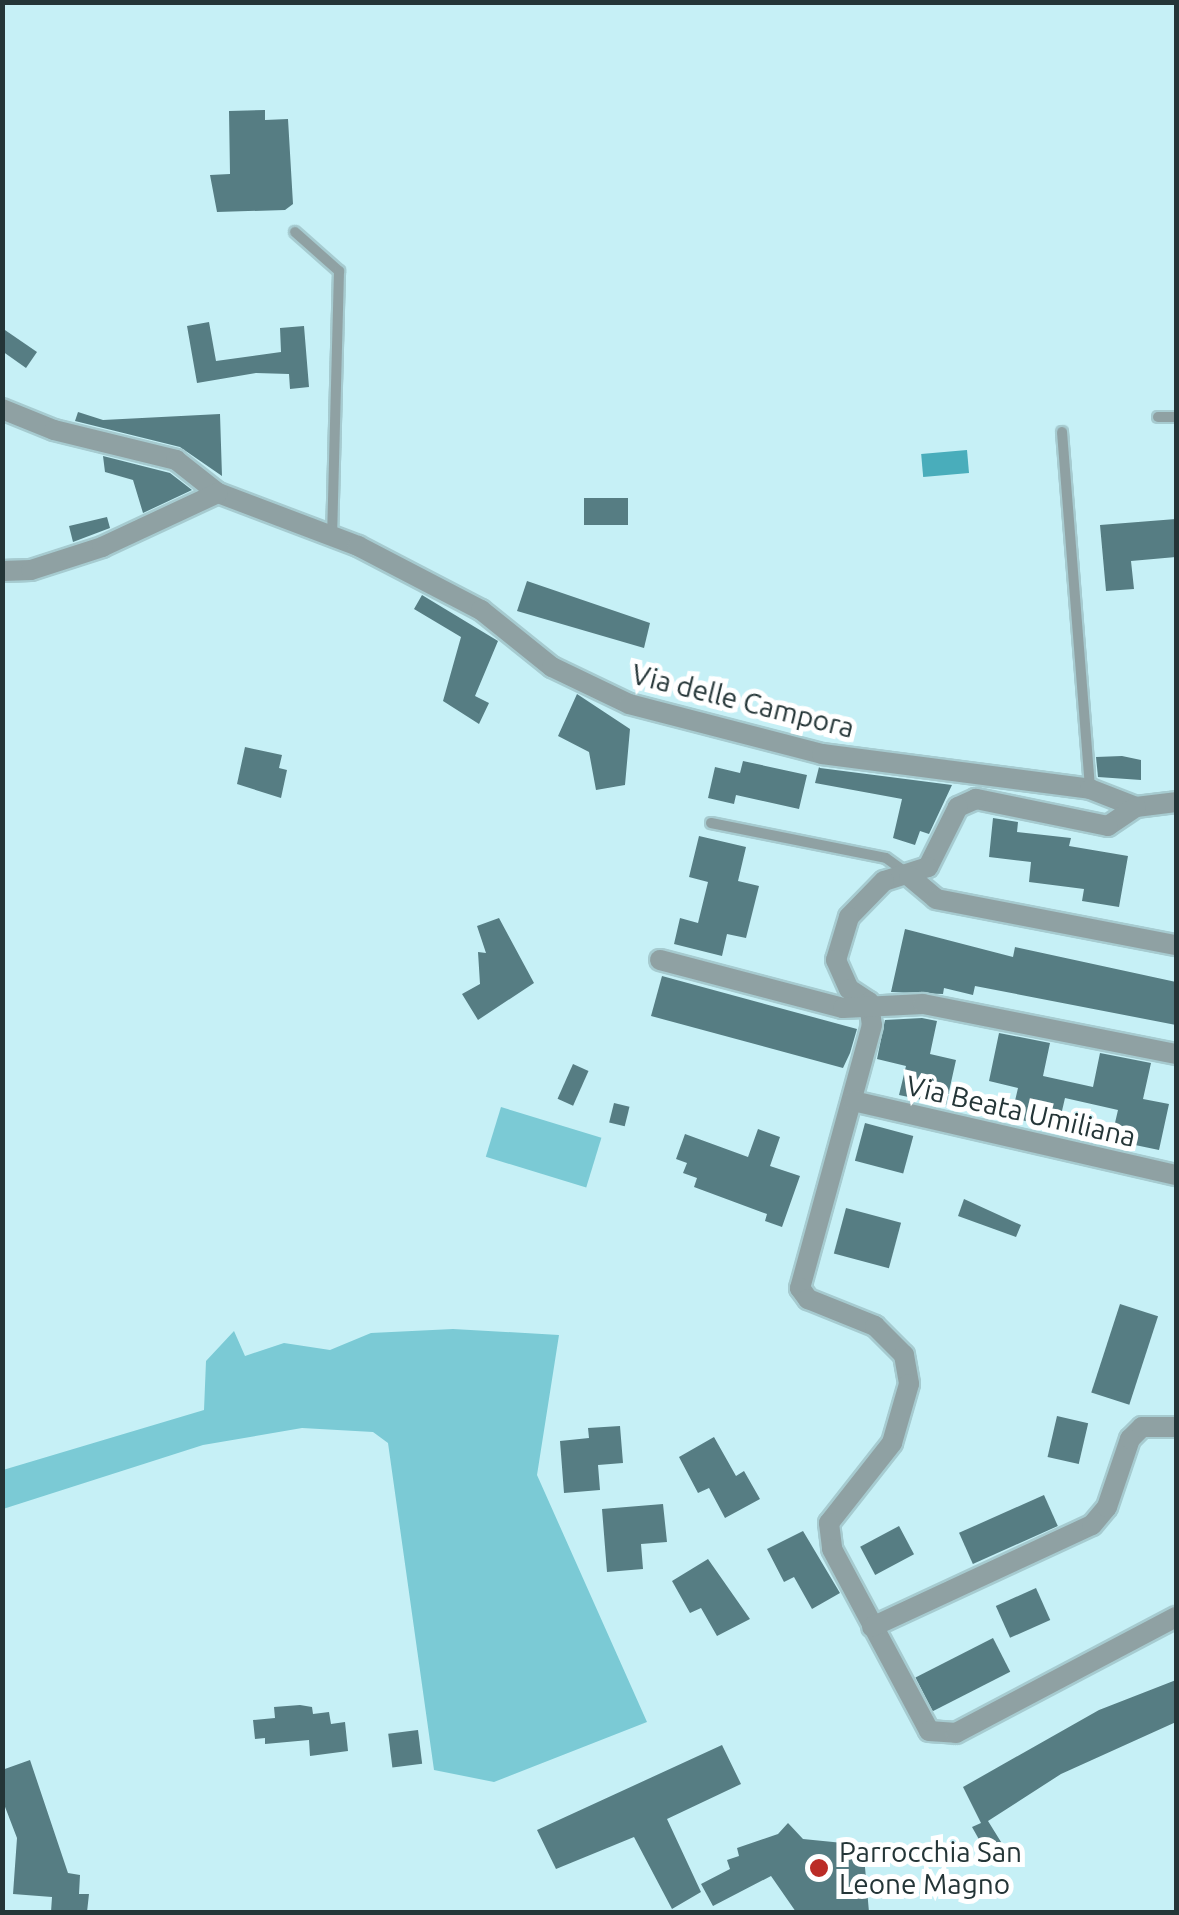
<!DOCTYPE html>
<style>
body{margin:0}
#map{position:relative;width:1179px;height:1915px;overflow:hidden;background:#c6f0f6;font-family:Ubuntu,sans-serif}
div>[style]{position:absolute}
[style*='--x']{left:calc(var(--x)*1px);top:calc(var(--y)*1px);width:calc(var(--w)*1px);rotate:calc(var(--a)*1deg)}
.green>*{inset:0;background:#7bcad5;transform-origin:0 0}
.water>*{inset:0;background:#49adbb;transform-origin:0 0}
.building>*{inset:0;background:#567d83;transform-origin:0 0}
.roads{filter:drop-shadow(2px 0 #a6cbd0) drop-shadow(-2px 0 #a6cbd0) drop-shadow(0 2px #a6cbd0) drop-shadow(0 -2px #a6cbd0)}
.lane>*{height:10px;margin:-5px;padding:0 5px;transform-origin:5px;border-radius:5px;background:#8fa1a3}
.street>*{height:20px;margin:-10px;padding:0 10px;transform-origin:10px;border-radius:10px;background:#8fa1a3}
.dots>*{width:28px;height:28px;translate:-50% -50%;box-sizing:border-box;border:5px solid #fff;border-radius:50%}
span{translate:-50% -50%;white-space:nowrap;text-align:center;line-height:1.15;-webkit-text-stroke:10px #fff;paint-order:stroke}
.street-label{font-size:28px;color:#243537}
.poi-label{font-size:28px;color:#243537}
.left{translate:0 -50%;text-align:left}
.frame{position:absolute;inset:0;border:5px solid #243537;pointer-events:none}
</style>
<div id="map">
<div class="green">
<div style="left:501px;top:1107px;width:105px;height:52px;rotate:17deg"></div>
<div style="clip-path:polygon(453px 1329px,559px 1335px,537px 1475px,647px 1722px,494px 1782px,434px 1770px,388px 1443px,373px 1432px,302px 1428px,203px 1445px,3px 1509px,3px 1470px,204px 1410px,206px 1361px,234px 1331px,245px 1356px,284px 1343px,330px 1350px,371px 1333px)"></div>
</div>
<div class="water">
<div style="left:967px;top:450px;width:23px;height:46px;rotate:85deg"></div>
</div>
<div class="building">
<div style="clip-path:polygon(265px 110px,265px 120px,288px 119px,293px 204px,285px 210px,217px 212px,210px 175px,230px 174px,229px 111px)"></div>
<div style="clip-path:polygon(209px 322px,216px 361px,281px 352px,280px 328px,304px 326px,309px 387px,290px 389px,289px 374px,256px 373px,197px 383px,187px 326px)"></div>
<div style="clip-path:polygon(2px 328px,37px 352px,26px 368px,2px 351px)"></div>
<div style="clip-path:polygon(78px 412px,103px 420px,220px 414px,222px 476px,180px 447px,75px 421px)"></div>
<div style="clip-path:polygon(103px 456px,170px 473px,192px 490px,143px 513px,133px 480px,105px 472px)"></div>
<div style="left:628px;top:498px;width:27px;height:44px;rotate:90deg"></div>
<div style="clip-path:polygon(107px 517px,110px 528px,73px 542px,69px 526px)"></div>
<div style="clip-path:polygon(1176px 519px,1176px 557px,1131px 561px,1134px 589px,1106px 591px,1100px 525px)"></div>
<div style="clip-path:polygon(527px 581px,650px 623px,644px 648px,517px 611px)"></div>
<div style="clip-path:polygon(422px 595px,498px 641px,475px 696px,489px 703px,479px 724px,443px 701px,461px 637px,414px 609px)"></div>
<div style="clip-path:polygon(577px 694px,630px 729px,625px 785px,596px 790px,589px 752px,558px 736px)"></div>
<div style="clip-path:polygon(245px 747px,282px 755px,279px 768px,287px 770px,281px 798px,237px 784px)"></div>
<div style="clip-path:polygon(1122px 756px,1141px 760px,1141px 780px,1098px 777px,1096px 757px)"></div>
<div style="clip-path:polygon(743px 761px,807px 775px,799px 809px,736px 795px,734px 804px,708px 798px,715px 767px,740px 773px)"></div>
<div style="clip-path:polygon(819px 767px,820px 768px,952px 785px,929px 834px,920px 831px,915px 845px,893px 838px,902px 799px,815px 783px)"></div>
<div style="clip-path:polygon(993px 818px,1018px 822px,1017px 832px,1071px 838px,1069px 846px,1128px 856px,1119px 907px,1082px 901px,1084px 889px,1029px 882px,1031px 862px,989px 857px)"></div>
<div style="clip-path:polygon(699px 836px,746px 847px,738px 881px,759px 886px,746px 938px,727px 934px,722px 956px,674px 944px,680px 918px,698px 923px,708px 882px,689px 877px)"></div>
<div style="clip-path:polygon(499px 918px,534px 983px,478px 1020px,462px 994px,480px 984px,478px 952px,486px 953px,477px 926px)"></div>
<div style="clip-path:polygon(905px 929px,1013px 957px,1015px 947px,1176px 982px,1176px 1025px,975px 986px,973px 995px,944px 988px,943px 994px,891px 992px)"></div>
<div style="clip-path:polygon(662px 976px,857px 1029px,850px 1053px,843px 1068px,651px 1016px)"></div>
<div style="clip-path:polygon(922px 1018px,937px 1021px,930px 1054px,956px 1060px,946px 1105px,899px 1095px,906px 1066px,877px 1059px,885px 1020px)"></div>
<div style="clip-path:polygon(999px 1033px,1050px 1043px,1043px 1076px,1093px 1087px,1100px 1053px,1151px 1063px,1143px 1099px,1169px 1104px,1159px 1150px,1111px 1140px,1118px 1110px,1065px 1098px,1058px 1128px,1011px 1118px,1018px 1088px,989px 1081px)"></div>
<div style="left:573px;top:1064px;width:17px;height:38px;rotate:24deg"></div>
<div style="left:614px;top:1103px;width:16px;height:20px;rotate:14deg"></div>
<div style="left:865px;top:1123px;width:50px;height:39px;rotate:15deg"></div>
<div style="clip-path:polygon(758px 1129px,780px 1137px,770px 1166px,800px 1176px,782px 1227px,765px 1221px,767px 1214px,694px 1187px,697px 1178px,683px 1173px,687px 1163px,676px 1159px,685px 1134px,748px 1157px)"></div>
<div style="clip-path:polygon(964px 1199px,1021px 1225px,1016px 1237px,958px 1216px)"></div>
<div style="left:846px;top:1208px;width:57px;height:47px;rotate:15deg"></div>
<div style="left:1120px;top:1304px;width:40px;height:93px;rotate:18deg"></div>
<div style="left:1057px;top:1416px;width:32px;height:42px;rotate:13deg"></div>
<div style="clip-path:polygon(620px 1426px,623px 1463px,598px 1465px,600px 1490px,564px 1493px,560px 1441px,589px 1438px,588px 1428px)"></div>
<div style="clip-path:polygon(714px 1437px,736px 1476px,744px 1471px,760px 1499px,725px 1518px,709px 1488px,698px 1493px,679px 1457px)"></div>
<div style="left:1044px;top:1495px;width:34px;height:93px;rotate:66deg"></div>
<div style="clip-path:polygon(663px 1504px,667px 1542px,641px 1544px,643px 1569px,607px 1572px,602px 1509px)"></div>
<div style="left:899px;top:1526px;width:32px;height:44px;rotate:62deg"></div>
<div style="clip-path:polygon(803px 1531px,840px 1593px,812px 1609px,794px 1577px,784px 1582px,767px 1549px)"></div>
<div style="clip-path:polygon(708px 1559px,750px 1619px,717px 1636px,701px 1608px,690px 1613px,672px 1581px)"></div>
<div style="left:1036px;top:1588px;width:35px;height:44px;rotate:66deg"></div>
<div style="left:993px;top:1638px;width:38px;height:87px;rotate:63deg"></div>
<div style="clip-path:polygon(1176px 1680px,1176px 1722px,1061px 1774px,988px 1821px,1006px 1850px,990px 1859px,972px 1827px,981px 1823px,963px 1787px,1099px 1710px)"></div>
<div style="clip-path:polygon(300px 1705px,312px 1707px,313px 1714px,329px 1712px,331px 1724px,345px 1722px,348px 1751px,310px 1756px,309px 1740px,265px 1744px,265px 1738px,255px 1739px,253px 1720px,275px 1718px,274px 1707px)"></div>
<div style="left:418px;top:1730px;width:34px;height:30px;rotate:83deg"></div>
<div style="clip-path:polygon(722px 1745px,741px 1784px,667px 1819px,701px 1892px,672px 1909px,634px 1837px,556px 1869px,537px 1830px)"></div>
<div style="clip-path:polygon(30px 1760px,68px 1873px,80px 1875px,79px 1894px,89px 1894px,87px 1912px,51px 1912px,52px 1897px,13px 1894px,17px 1838px,2px 1799px,2px 1770px)"></div>
<div style="clip-path:polygon(788px 1823px,803px 1839px,863px 1845px,869px 1912px,796px 1912px,771px 1876px,713px 1906px,701px 1884px,730px 1869px,727px 1860px,739px 1856px,737px 1848px,778px 1834px)"></div>
</div>
<div class="roads">
<div class="lane">
<div style="--x:295;--y:232;--w:59;--a:41.6"></div>
<div style="--x:339;--y:271;--w:264;--a:91.5"></div>
<div style="--x:1158;--y:417;--w:18;--a:0"></div>
<div style="--x:1062;--y:432;--w:358;--a:85.5"></div>
<div style="--x:711;--y:823;--w:178;--a:11.3"></div>
<div style="--x:886;--y:858;--w:24;--a:36"></div>
</div>
<div class="street">
<div style="--x:2;--y:409;--w:56;--a:22"></div>
<div style="--x:54;--y:430;--w:126;--a:13.8"></div>
<div style="--x:176;--y:460;--w:53;--a:38.2"></div>
<div style="--x:218;--y:493;--w:150;--a:20.7"></div>
<div style="--x:358;--y:546;--w:139;--a:27.5"></div>
<div style="--x:481;--y:610;--w:91;--a:38.8"></div>
<div style="--x:552;--y:667;--w:85;--a:25.7"></div>
<div style="--x:629;--y:704;--w:199;--a:14.5"></div>
<div style="--x:822;--y:754;--w:270;--a:7.4"></div>
<div style="--x:1090;--y:789;--w:49;--a:21.4"></div>
<div style="--x:1136;--y:807;--w:40;--a:-7.1"></div>
<div style="--x:2;--y:571;--w:29;--a:-2"></div>
<div style="--x:31;--y:570;--w:75;--a:-17.9"></div>
<div style="--x:102;--y:547;--w:128;--a:-25"></div>
<div style="--x:1136;--y:807;--w:34;--a:146"></div>
<div style="--x:1108;--y:826;--w:135;--a:-168.4"></div>
<div style="--x:976;--y:799;--w:20;--a:156"></div>
<div style="--x:958;--y:807;--w:67;--a:116.6"></div>
<div style="--x:928;--y:867;--w:46;--a:162.3"></div>
<div style="--x:884;--y:881;--w:50;--a:134.2"></div>
<div style="--x:849;--y:917;--w:45;--a:106.8"></div>
<div style="--x:836;--y:960;--w:32;--a:66"></div>
<div style="--x:849;--y:989;--w:24;--a:33"></div>
<div style="--x:869;--y:1002;--w:23;--a:83"></div>
<div style="--x:872;--y:1025;--w:273;--a:105.3"></div>
<div style="--x:800;--y:1288;--w:14;--a:54"></div>
<div style="--x:808;--y:1299;--w:72;--a:21.9"></div>
<div style="--x:875;--y:1326;--w:41;--a:45"></div>
<div style="--x:904;--y:1355;--w:29;--a:80"></div>
<div style="--x:909;--y:1384;--w:61;--a:106.1"></div>
<div style="--x:892;--y:1443;--w:102;--a:128.2"></div>
<div style="--x:829;--y:1523;--w:26;--a:83"></div>
<div style="--x:832;--y:1549;--w:206;--a:61.9"></div>
<div style="--x:929;--y:1731;--w:27;--a:4"></div>
<div style="--x:956;--y:1733;--w:249;--a:-27.8"></div>
<div style="--x:909;--y:876;--w:35;--a:40"></div>
<div style="--x:936;--y:899;--w:244;--a:10.9"></div>
<div style="--x:660;--y:960;--w:189;--a:14.7"></div>
<div style="--x:843;--y:1008;--w:80;--a:-2.9"></div>
<div style="--x:923;--y:1004;--w:258;--a:11.2"></div>
<div style="--x:853;--y:1101;--w:331;--a:12.9"></div>
<div style="--x:872;--y:1627;--w:242;--a:-24.9"></div>
<div style="--x:1092;--y:1525;--w:23;--a:-50"></div>
<div style="--x:1107;--y:1507;--w:72;--a:-71.3"></div>
<div style="--x:1130;--y:1439;--w:17;--a:-45"></div>
<div style="--x:1142;--y:1427;--w:34;--a:0"></div>
</div>
</div>
<div class="dots">
<div style="left:819px;top:1868px;background:#bb2c27"></div>
</div>
<div class="street-label">
<span style="left:743px;top:701px;rotate:14deg">Via delle Campora</span>
<span style="left:1021px;top:1111px;rotate:13deg">Via Beata Umiliana</span>
</div>
<div class="poi-label">
<span class="left" style="left:839px;top:1868px">Parrocchia San<br>Leone Magno</span>
</div>
<div class="frame"></div>
</div>
